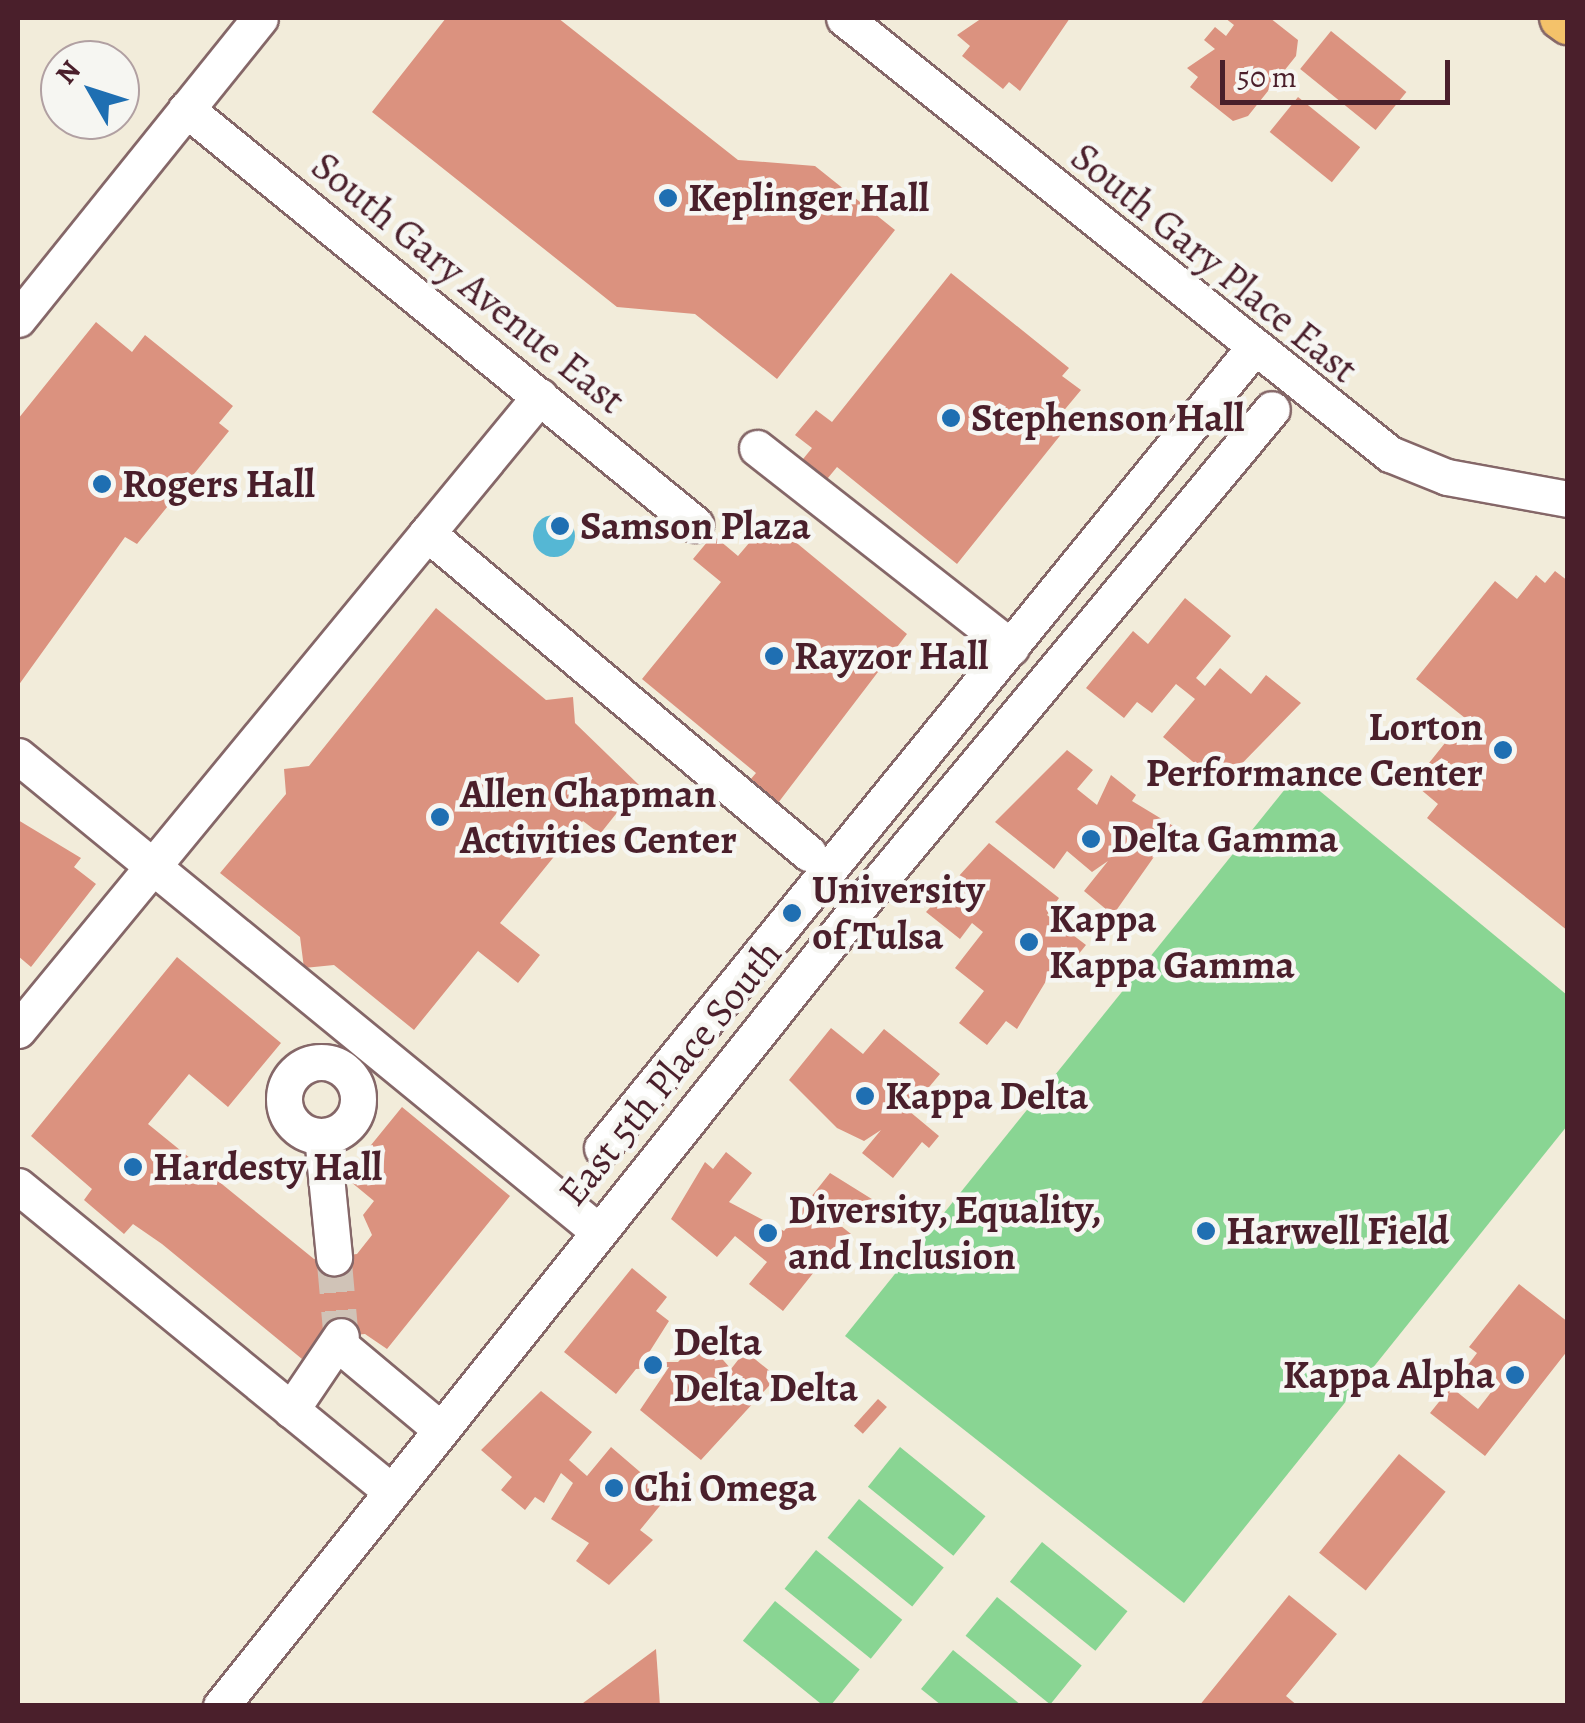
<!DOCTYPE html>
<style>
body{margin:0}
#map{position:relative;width:1585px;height:1723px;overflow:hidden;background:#f2ecda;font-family:Alegreya,serif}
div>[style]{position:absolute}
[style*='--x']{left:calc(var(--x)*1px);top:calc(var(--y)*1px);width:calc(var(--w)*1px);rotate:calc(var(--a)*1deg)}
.green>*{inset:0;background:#89d593;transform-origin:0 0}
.water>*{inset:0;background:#55b7d4}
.round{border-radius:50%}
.building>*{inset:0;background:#db927f;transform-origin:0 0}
.minor-tunnel>*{height:35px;margin-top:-17.5px;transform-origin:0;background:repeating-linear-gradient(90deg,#d0c3b7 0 35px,transparent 0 53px)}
.roads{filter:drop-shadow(2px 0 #856768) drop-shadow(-2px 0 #856768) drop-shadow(0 2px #856768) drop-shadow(0 -2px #856768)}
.minor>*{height:35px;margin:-17.5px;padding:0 17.5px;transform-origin:17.5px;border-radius:17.5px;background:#fff}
.minor>.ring{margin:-17.5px;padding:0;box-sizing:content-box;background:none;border:35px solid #fff;border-radius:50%}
.major>*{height:42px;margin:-21px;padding:0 21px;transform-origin:21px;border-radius:21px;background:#f4c26a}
.dots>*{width:28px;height:28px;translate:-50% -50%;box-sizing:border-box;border:5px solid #f6f6f2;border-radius:50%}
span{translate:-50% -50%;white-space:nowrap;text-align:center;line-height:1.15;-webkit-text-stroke:9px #f6f6f2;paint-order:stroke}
.poi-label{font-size:40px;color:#4a1f2b;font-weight:700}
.left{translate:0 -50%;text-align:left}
.right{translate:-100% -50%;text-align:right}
.street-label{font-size:40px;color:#4a1f2b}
.frame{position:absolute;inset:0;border:20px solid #4a1f2b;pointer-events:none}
.north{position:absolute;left:40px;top:40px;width:100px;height:100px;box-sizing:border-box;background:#f6f6f2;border:2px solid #b1a0a2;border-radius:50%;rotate:309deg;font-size:28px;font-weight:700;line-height:40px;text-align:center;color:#4a1f2b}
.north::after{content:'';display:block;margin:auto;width:35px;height:45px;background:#1f6fb2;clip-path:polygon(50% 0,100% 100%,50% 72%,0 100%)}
.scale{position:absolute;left:1220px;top:60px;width:230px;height:45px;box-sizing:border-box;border:5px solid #4a1f2b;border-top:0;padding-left:12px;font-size:30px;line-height:35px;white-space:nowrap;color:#4a1f2b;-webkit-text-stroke:8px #f6f6f2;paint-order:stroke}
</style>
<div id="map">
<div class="green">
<div style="clip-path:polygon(1298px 773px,1567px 995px,1567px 1126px,1184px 1603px,845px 1336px)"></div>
<div style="left:900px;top:1447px;width:110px;height:51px;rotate:39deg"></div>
<div style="left:859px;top:1499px;width:109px;height:50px;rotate:39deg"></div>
<div style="left:1042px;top:1542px;width:110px;height:51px;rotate:39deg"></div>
<div style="left:816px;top:1550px;width:111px;height:50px;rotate:39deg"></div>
<div style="left:997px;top:1597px;width:109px;height:50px;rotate:39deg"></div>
<div style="left:775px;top:1601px;width:109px;height:51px;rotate:39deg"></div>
<div style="clip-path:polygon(953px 1650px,1021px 1705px,941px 1705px,921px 1689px)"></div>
</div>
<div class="water">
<div class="round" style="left:533px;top:515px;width:42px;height:42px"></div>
</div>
<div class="building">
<div style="clip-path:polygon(446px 18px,558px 18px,738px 160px,815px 166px,895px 230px,777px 379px,695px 314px,617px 307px,372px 112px)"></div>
<div style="clip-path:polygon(982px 18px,1070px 18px,1020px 91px,1009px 82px,1003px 89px,962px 56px,970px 46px,957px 35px)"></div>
<div style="clip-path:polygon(1225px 18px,1270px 18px,1298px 40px,1296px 56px,1248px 116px,1233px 121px,1190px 87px,1198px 77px,1187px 68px,1215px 49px,1204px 40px,1215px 27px,1226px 36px,1234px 25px)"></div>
<div style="left:1331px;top:31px;width:97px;height:49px;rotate:39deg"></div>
<div style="left:1298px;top:97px;width:80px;height:45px;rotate:39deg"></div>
<div style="clip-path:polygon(951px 273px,1069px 368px,1062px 376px,1081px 390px,1061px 414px,1071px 422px,957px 564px,837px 467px,823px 484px,799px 464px,812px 448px,795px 435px,816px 410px,832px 422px)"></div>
<div style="clip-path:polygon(96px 322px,132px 352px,145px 335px,233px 406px,219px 423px,229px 431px,137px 544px,125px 537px,18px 686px,18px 419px)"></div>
<div style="clip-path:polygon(761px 529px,780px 545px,787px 535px,907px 634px,778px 803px,750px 780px,756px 773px,642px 679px,721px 582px,693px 559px,713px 535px,738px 556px)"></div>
<div style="clip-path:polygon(1555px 571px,1568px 581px,1568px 931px,1427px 818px,1438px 804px,1413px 783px,1465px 718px,1416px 679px,1495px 581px,1517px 599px,1536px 575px,1545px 583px)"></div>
<div style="clip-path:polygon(1185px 598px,1231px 636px,1196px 678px,1205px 686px,1220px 668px,1251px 694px,1266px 675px,1301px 703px,1221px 785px,1163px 737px,1195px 699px,1176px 684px,1152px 713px,1137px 702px,1124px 718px,1086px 688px,1133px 631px,1148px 644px)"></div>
<div style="clip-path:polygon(436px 608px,546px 700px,573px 697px,575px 723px,639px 785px,600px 834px,583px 821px,500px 923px,540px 955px,518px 983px,478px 951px,414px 1030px,334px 965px,304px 968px,300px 937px,220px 873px,286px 794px,284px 769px,309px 766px)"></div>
<div style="clip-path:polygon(1067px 750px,1093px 770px,1077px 789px,1097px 805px,1111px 775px,1136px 795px,1132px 801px,1175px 827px,1113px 915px,1084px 891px,1108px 861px,1092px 872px,1067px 851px,1054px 869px,995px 822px)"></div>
<div style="clip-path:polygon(18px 820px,81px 858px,74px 867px,96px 884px,31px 967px,18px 956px)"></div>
<div style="clip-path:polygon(989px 843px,1059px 898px,1047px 915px,1086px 945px,1073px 961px,1063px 953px,1017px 1029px,1006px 1021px,987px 1045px,959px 1023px,984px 991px,955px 968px,983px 932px,972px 923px,960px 939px,926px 912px)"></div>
<div style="clip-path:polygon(177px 957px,281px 1043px,228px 1107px,189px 1074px,148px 1124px,314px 1259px,357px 1254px,372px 1235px,363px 1215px,374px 1201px,345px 1177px,402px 1107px,510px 1196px,387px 1349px,365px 1334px,319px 1338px,302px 1359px,162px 1244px,133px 1224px,124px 1234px,84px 1200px,92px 1189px,31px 1136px)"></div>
<div style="clip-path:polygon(831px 1028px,863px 1054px,884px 1029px,940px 1074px,909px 1111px,939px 1136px,929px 1148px,922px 1142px,893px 1178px,862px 1153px,881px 1130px,864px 1141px,837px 1128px,789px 1080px)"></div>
<div style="clip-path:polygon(726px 1152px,752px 1173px,729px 1202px,784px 1231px,830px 1173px,875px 1201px,869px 1208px,860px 1201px,841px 1226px,851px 1234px,823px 1270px,809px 1258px,814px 1272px,783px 1311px,749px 1284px,767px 1262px,735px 1236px,717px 1257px,671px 1219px,705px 1162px,713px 1169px)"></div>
<div style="clip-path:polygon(632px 1268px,667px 1297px,656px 1311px,669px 1321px,643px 1362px,678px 1362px,702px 1336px,731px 1369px,745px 1351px,777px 1377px,701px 1460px,640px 1410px,669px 1367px,636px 1369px,616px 1394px,564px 1352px)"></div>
<div style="clip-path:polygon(1519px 1284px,1568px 1322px,1568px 1350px,1485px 1456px,1430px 1413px,1451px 1387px,1478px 1409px,1496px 1386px,1468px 1365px,1477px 1353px,1469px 1347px)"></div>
<div style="clip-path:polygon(541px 1391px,592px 1432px,569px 1460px,587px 1476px,611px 1447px,668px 1496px,640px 1530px,653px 1540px,609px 1585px,576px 1561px,589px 1543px,551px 1519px,573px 1483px,561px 1473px,544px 1503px,535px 1497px,525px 1510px,501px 1490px,512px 1477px,481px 1450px)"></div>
<div style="left:878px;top:1399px;width:12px;height:36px;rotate:42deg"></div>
<div style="left:1399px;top:1454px;width:60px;height:127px;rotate:39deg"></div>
<div style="clip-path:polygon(1289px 1595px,1337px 1634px,1286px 1696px,1298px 1706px,1199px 1706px)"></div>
<div style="clip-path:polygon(656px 1649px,660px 1706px,579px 1706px)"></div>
</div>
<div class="minor-tunnel">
<div style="--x:334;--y:1257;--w:79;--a:84.9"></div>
</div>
<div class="roads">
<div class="minor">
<div style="--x:844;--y:18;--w:699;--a:38.61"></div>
<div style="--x:1390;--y:454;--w:61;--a:22"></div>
<div style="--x:1447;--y:477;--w:123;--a:10.3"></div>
<div style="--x:186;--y:109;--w:657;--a:39.19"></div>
<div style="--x:18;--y:319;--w:386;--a:-51.2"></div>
<div style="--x:757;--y:448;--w:323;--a:38.1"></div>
<div style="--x:427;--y:533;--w:498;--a:40"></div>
<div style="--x:18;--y:756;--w:750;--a:39.32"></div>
<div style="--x:18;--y:1030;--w:821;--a:-50.53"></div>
<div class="ring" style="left:284px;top:1062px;width:39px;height:39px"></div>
<div style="--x:322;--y:1136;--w:122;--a:84.3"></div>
<div style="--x:602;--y:1148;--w:1029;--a:-50.84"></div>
<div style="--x:18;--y:1186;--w:482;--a:39.3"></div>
<div style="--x:342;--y:1347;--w:128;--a:39.9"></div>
<div style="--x:291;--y:1410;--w:89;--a:-56"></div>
<div style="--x:221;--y:1706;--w:1058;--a:-51.41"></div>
<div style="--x:881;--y:879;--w:611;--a:-50.24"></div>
</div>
<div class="major">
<div style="--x:1561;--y:18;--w:9;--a:36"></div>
</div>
</div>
<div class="dots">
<div style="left:668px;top:198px;background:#1f6fb2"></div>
<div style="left:951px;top:418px;background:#1f6fb2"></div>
<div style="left:102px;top:484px;background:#1f6fb2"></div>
<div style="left:560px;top:526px;background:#1f6fb2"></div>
<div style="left:774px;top:656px;background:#1f6fb2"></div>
<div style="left:1503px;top:750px;background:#1f6fb2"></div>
<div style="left:440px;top:817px;background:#1f6fb2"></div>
<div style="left:1091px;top:839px;background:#1f6fb2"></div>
<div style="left:792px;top:913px;background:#1f6fb2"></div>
<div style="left:1029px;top:942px;background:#1f6fb2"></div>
<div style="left:865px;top:1096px;background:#1f6fb2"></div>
<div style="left:133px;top:1167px;background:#1f6fb2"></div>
<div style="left:1206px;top:1231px;background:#1f6fb2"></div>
<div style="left:768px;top:1233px;background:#1f6fb2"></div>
<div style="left:653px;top:1365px;background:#1f6fb2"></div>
<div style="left:1515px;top:1375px;background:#1f6fb2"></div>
<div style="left:614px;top:1488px;background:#1f6fb2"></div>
</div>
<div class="poi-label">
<span class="left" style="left:688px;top:198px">Keplinger Hall</span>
<span class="left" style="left:971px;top:418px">Stephenson Hall</span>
<span class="left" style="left:122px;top:484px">Rogers Hall</span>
<span class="left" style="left:580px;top:526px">Samson Plaza</span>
<span class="left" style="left:794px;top:656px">Rayzor Hall</span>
<span class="right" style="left:1483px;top:750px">Lorton<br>Performance Center</span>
<span class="left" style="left:460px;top:817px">Allen Chapman<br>Activities Center</span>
<span class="left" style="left:1111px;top:839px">Delta Gamma</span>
<span class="left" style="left:812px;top:913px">University<br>of Tulsa</span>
<span class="left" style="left:1049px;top:942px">Kappa<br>Kappa Gamma</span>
<span class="left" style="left:885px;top:1096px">Kappa Delta</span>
<span class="left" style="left:153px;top:1167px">Hardesty Hall</span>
<span class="left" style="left:788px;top:1233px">Diversity, Equality,<br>and Inclusion</span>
<span class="left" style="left:1226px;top:1231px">Harwell Field</span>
<span class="left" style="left:673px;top:1365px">Delta<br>Delta Delta</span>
<span class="right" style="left:1495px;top:1375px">Kappa Alpha</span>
<span class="left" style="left:634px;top:1488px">Chi Omega</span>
</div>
<div class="street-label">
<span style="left:1214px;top:263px;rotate:39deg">South Gary Place East</span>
<span style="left:468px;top:283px;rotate:39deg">South Gary Avenue East</span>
<span style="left:670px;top:1073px;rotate:-51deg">East 5th Place South</span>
</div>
<div class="frame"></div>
<div class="north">N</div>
<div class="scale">50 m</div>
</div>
